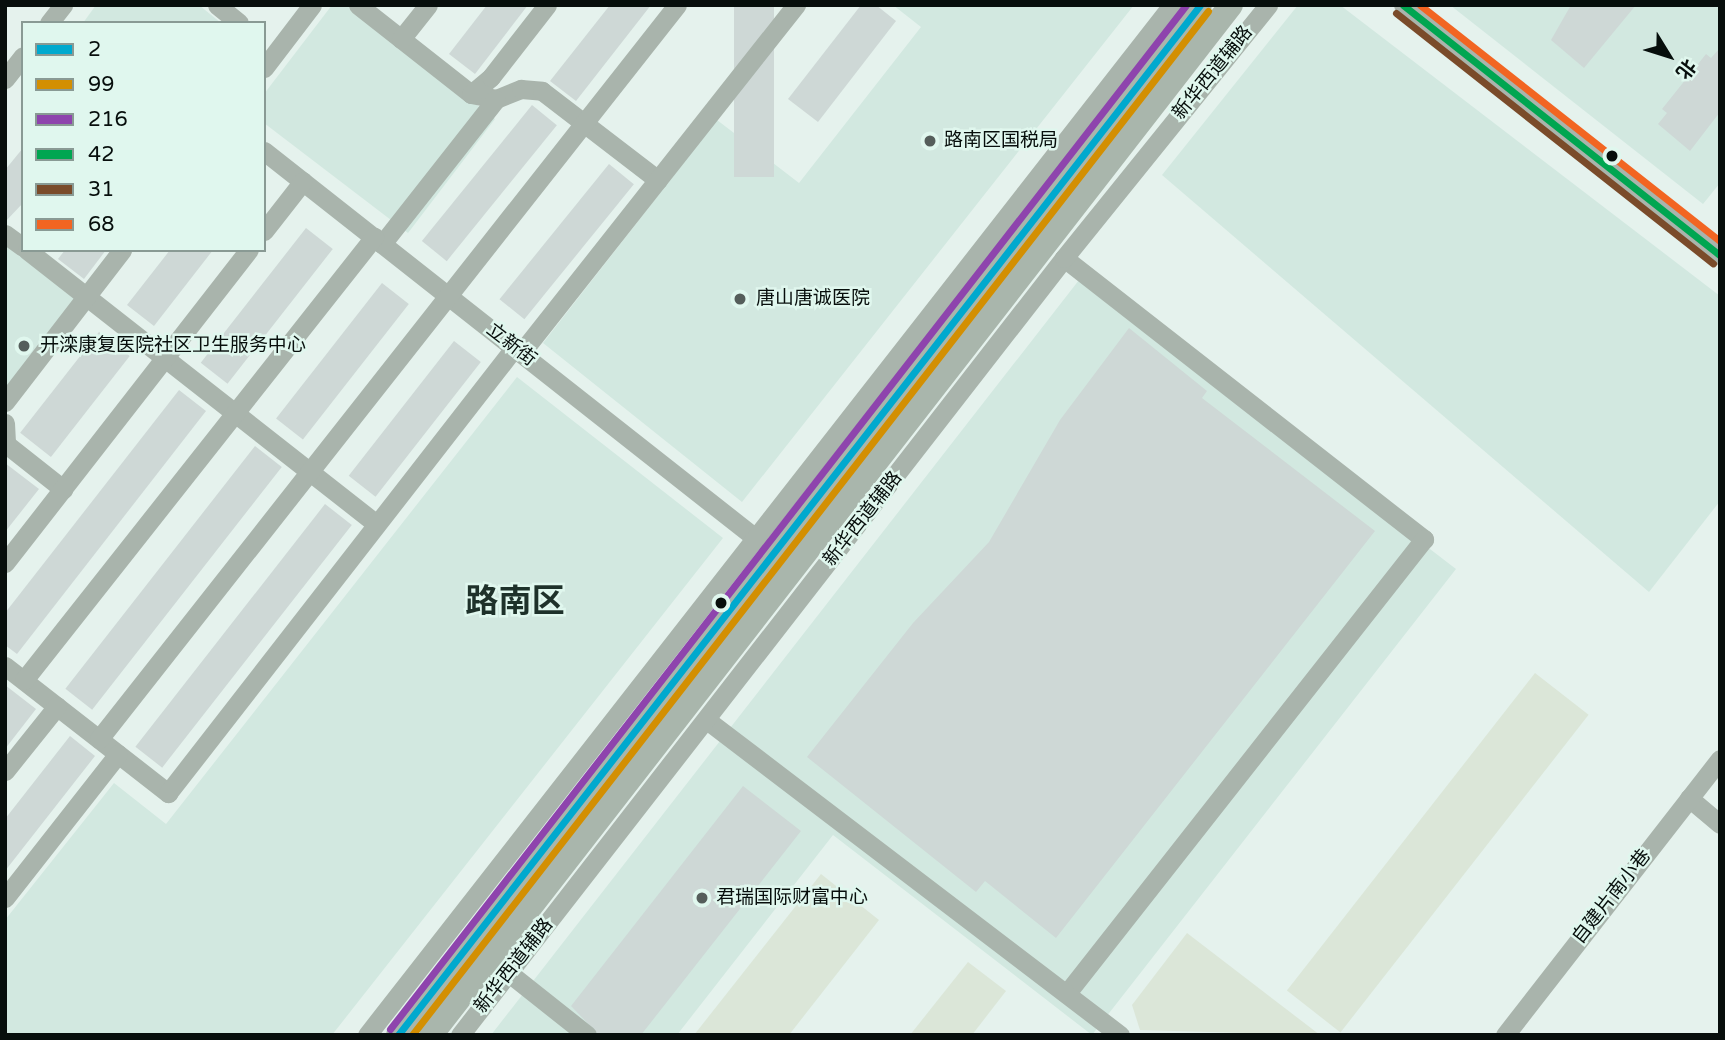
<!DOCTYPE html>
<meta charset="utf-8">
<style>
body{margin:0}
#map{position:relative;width:1725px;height:1040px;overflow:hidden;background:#e5f2ed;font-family:"Varela Round","Noto Sans SC",sans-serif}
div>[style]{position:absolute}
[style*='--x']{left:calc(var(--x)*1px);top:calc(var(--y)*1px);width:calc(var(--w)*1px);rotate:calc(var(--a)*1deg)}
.built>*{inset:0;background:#d2e8e0}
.green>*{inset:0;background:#dbe6d8;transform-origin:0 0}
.building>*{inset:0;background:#ced8d6;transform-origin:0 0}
.minor>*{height:19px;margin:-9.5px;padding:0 9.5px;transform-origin:9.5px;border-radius:9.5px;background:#a9b4ac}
.major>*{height:24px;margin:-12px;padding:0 12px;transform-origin:12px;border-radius:12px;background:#a9b6ac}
.bus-1>*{height:7px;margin:-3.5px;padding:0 3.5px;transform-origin:3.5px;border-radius:3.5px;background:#00a9ce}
.bus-2>*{height:7px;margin:-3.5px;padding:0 3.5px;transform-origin:3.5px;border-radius:3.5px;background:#d38f02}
.bus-3>*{height:7px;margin:-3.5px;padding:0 3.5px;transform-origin:3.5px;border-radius:3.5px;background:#8e44ad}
.bus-4>*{height:7px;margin:-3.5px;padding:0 3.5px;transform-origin:3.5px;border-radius:3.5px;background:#00a651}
.bus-5>*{height:7px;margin:-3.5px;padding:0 3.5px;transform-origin:3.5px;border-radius:3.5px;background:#7a4b2a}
.bus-6>*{height:7px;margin:-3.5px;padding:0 3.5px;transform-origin:3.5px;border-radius:3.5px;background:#f26522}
.dots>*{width:19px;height:19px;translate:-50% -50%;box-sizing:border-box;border:4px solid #e0f7ee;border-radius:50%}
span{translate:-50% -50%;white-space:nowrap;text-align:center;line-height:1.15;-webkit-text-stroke:5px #e0f7ee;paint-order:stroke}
.street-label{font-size:19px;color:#070e0c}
.poi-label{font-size:19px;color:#070e0c}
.left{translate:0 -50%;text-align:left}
.town-label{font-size:33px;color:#1e312a;font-weight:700}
.frame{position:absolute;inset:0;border:7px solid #070e0c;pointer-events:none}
.legend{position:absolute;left:21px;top:21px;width:245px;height:231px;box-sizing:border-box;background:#e0f7ee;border:2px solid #899a94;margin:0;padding:9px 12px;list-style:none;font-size:21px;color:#070e0c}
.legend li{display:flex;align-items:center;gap:14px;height:35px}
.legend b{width:35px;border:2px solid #899a94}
.north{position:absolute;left:1634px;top:21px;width:70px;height:70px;-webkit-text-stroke:5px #e0f7ee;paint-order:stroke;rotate:128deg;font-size:19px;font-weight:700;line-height:28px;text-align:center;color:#070e0c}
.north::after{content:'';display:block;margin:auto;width:24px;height:32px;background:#070e0c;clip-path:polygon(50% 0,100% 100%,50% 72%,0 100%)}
</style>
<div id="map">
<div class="built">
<div style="clip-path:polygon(96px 5px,199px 5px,221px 23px,83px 23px)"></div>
<div style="clip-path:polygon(332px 5px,347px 5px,495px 119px,408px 233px,264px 123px,264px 94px)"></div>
<div style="clip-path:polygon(893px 5px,1134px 5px,742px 502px,543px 343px,717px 120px,799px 183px,921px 27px)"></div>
<div style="clip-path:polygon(1298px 5px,1340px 5px,1720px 296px,1720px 501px,1649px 592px,1162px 175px)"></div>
<div style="clip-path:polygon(1450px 5px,1720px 5px,1720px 183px,1703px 204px)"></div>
<div style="clip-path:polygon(5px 240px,80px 297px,5px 395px)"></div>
<div style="clip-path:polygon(1079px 280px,1456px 569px,1092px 1035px,833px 835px,677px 1035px,491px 1035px)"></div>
<div style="clip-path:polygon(517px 377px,723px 538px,332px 1035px,5px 1035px,5px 920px,114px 783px,166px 824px)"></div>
</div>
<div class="green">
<div style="left:1535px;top:673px;width:68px;height:403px;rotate:38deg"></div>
<div style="clip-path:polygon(821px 874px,879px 920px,789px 1035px,694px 1035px)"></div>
<div style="clip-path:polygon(1187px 933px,1320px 1035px,1140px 1030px,1132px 1005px)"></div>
<div style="clip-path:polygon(968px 962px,1006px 991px,972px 1035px,910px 1035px)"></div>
</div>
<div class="building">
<div style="clip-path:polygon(487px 5px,528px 5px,475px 74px,449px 54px)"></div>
<div style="clip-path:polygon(610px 5px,651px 5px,576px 101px,550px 81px)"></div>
<div style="left:734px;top:5px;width:40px;height:172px"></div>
<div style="clip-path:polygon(861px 5px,876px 5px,896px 21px,818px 122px,788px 99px)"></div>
<div style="clip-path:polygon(1571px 5px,1636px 5px,1584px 68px,1551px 40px)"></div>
<div style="clip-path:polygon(1720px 48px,1720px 112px,1690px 151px,1658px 124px,1667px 113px,1662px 109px,1706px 54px,1711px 58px)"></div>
<div style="left:532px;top:105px;width:32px;height:175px;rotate:39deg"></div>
<div style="clip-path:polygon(23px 148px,23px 203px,5px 222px,5px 170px)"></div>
<div style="left:609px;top:164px;width:32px;height:174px;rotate:39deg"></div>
<div style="left:306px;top:228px;width:34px;height:171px;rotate:38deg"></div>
<div style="clip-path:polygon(65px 250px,106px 250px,84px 279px,58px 259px)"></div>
<div style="clip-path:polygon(170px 250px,213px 250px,154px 326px,127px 305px)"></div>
<div style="left:382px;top:283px;width:34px;height:172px;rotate:38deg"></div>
<div style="clip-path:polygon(1129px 328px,1207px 391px,1202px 398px,1375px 531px,1056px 938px,985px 881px,976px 892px,807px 757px,913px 623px,989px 542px,1060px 420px)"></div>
<div style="left:99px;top:332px;width:39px;height:128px;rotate:38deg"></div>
<div style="left:454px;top:341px;width:34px;height:171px;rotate:38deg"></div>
<div style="clip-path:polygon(179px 390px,206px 411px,17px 654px,5px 645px,5px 613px)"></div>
<div style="left:255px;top:446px;width:34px;height:308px;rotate:38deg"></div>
<div style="clip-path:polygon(5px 463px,39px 489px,5px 532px)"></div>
<div style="left:325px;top:504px;width:34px;height:308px;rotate:38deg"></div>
<div style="clip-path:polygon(5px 685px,36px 709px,5px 749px)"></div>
<div style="clip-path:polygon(70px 736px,95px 756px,5px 871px,5px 819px)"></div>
<div style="clip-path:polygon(743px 786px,801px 831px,641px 1035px,599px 1035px,571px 1006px)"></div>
</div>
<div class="minor">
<div style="--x:217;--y:5;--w:28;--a:39"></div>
<div style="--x:358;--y:5;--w:144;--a:38.2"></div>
<div style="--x:471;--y:94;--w:25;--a:11"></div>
<div style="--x:496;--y:99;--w:27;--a:-22"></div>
<div style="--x:521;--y:89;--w:21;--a:5"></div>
<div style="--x:542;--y:91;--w:146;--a:37.5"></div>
<div style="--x:1403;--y:5;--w:404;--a:38.3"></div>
<div style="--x:49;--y:23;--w:23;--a:-52"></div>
<div style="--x:401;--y:39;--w:43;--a:-51.5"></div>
<div style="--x:264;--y:68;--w:79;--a:-52.7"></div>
<div style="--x:5;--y:79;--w:29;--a:-52"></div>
<div style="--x:471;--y:94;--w:26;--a:-40"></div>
<div style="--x:491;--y:77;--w:91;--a:-52.1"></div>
<div style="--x:264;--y:151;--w:629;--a:38.22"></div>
<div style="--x:264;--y:231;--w:63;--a:-52"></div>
<div style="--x:5;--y:234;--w:22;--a:36"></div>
<div style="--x:382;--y:244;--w:184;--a:-51.8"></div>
<div style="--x:27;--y:250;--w:444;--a:38.1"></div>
<div style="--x:1064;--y:258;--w:457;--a:38"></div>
<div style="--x:1424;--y:539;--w:578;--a:128.18"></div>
<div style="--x:521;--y:353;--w:444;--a:-51.7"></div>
<div style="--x:5;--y:402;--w:192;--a:-52.4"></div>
<div style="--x:5;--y:423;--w:21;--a:87"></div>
<div style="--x:6;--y:444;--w:73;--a:38.3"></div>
<div style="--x:5;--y:563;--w:397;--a:-52.1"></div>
<div style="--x:5;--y:666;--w:207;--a:37.9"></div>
<div style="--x:168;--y:793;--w:564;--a:-52.13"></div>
<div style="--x:24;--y:680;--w:565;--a:-51.69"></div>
<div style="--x:708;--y:721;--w:518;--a:37.31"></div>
<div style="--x:99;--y:739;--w:934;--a:-51.78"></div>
<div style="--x:5;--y:771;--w:83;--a:-51.3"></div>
<div style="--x:1689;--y:798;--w:40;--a:40"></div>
<div style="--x:5;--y:898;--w:183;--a:-51.9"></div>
<div style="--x:500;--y:966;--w:111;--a:38.4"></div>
<div style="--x:367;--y:1035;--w:1307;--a:-51.99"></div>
<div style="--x:460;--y:1035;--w:984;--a:-52.14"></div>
<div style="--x:1064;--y:258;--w:325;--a:-51.1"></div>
<div style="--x:1505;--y:1035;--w:350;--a:-52.1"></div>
</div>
<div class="major">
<div style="--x:398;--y:1035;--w:1305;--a:-52.09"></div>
<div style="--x:431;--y:1035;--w:1304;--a:-52.16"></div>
</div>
<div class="bus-1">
<div style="--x:398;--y:1035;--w:1305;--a:-52.09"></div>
</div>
<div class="bus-2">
<div style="--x:412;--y:1035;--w:1297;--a:-52.14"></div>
</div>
<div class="bus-3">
<div style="--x:390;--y:1029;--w:1297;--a:-52.14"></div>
</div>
<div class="bus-4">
<div style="--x:1403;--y:5;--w:404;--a:38.3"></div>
</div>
<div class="bus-5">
<div style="--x:1396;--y:13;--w:404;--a:38.3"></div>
</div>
<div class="bus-6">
<div style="--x:1420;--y:5;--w:382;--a:38.2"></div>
</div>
<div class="dots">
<div style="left:930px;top:141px;background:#555e5b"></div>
<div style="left:1612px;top:156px;background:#070e0c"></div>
<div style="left:740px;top:299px;background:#555e5b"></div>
<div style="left:24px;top:346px;background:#555e5b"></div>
<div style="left:721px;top:603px;background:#070e0c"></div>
<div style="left:702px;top:898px;background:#555e5b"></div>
</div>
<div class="street-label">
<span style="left:1213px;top:73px;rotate:-51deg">新华西道辅路</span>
<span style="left:511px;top:345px;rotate:38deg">立新街</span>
<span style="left:863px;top:519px;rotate:-52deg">新华西道辅路</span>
<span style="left:1612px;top:897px;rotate:-52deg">自建片南小巷</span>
<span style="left:514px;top:966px;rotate:-52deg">新华西道辅路</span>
</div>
<div class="poi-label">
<span class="left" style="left:944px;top:141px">路南区国税局</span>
<span class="left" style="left:756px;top:299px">唐山唐诚医院</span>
<span class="left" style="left:40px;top:346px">开滦康复医院社区卫生服务中心</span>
<span class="left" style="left:716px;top:898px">君瑞国际财富中心</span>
</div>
<div class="town-label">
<span style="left:515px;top:602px">路南区</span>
</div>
<div class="frame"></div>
<ul class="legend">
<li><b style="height:9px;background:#00a9ce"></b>2</li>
<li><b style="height:9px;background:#d38f02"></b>99</li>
<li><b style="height:9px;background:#8e44ad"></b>216</li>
<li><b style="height:9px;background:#00a651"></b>42</li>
<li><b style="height:9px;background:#7a4b2a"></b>31</li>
<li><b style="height:9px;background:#f26522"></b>68</li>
</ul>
<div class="north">北</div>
</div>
